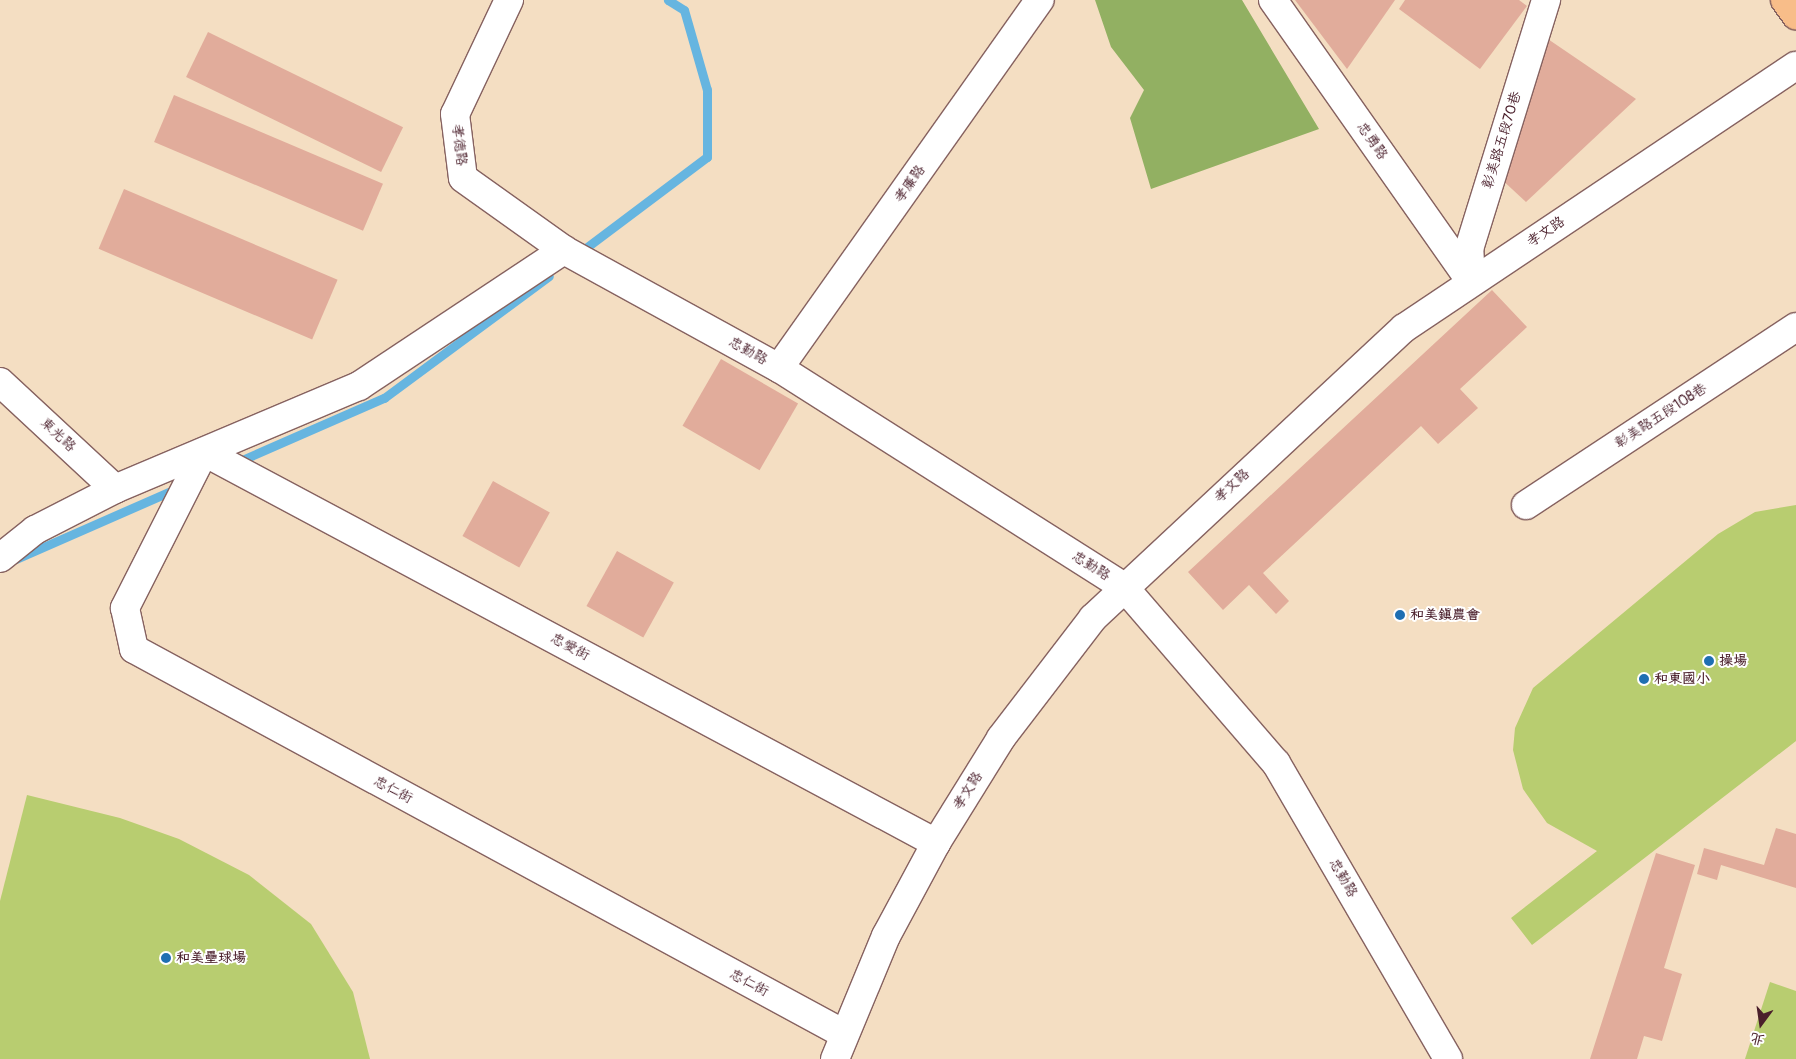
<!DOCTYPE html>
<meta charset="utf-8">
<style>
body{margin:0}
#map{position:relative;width:1796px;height:1059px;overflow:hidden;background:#f4dec2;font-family:Pangolin,"LXGW WenKai TC",sans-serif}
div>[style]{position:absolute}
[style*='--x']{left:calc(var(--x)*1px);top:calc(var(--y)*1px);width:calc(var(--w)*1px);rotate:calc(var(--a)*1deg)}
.green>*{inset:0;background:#b8cd70}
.forest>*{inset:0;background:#92b062}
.stream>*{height:9px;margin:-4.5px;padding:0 4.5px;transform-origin:4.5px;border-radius:4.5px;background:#66b5e0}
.building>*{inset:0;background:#e1ac9b;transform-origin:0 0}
.roads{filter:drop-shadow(1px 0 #866260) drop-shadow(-1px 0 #866260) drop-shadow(0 1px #866260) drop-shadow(0 -1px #866260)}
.minor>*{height:28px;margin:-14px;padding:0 14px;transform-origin:14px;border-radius:14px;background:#fff}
.major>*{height:28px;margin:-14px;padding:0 14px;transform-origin:14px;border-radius:14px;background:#f8bd89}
.dots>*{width:14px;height:14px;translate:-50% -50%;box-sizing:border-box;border:2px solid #fff;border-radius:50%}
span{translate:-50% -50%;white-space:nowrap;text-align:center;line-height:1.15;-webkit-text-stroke:4px #fff;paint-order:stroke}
.street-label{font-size:14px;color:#4a1f2b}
.poi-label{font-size:14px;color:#4a1f2b;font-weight:700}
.left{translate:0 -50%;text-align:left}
.north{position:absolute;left:1736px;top:999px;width:50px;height:50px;-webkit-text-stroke:4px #fff;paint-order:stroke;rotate:194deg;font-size:14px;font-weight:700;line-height:20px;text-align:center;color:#4a1f2b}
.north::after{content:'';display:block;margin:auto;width:18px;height:22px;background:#4a1f2b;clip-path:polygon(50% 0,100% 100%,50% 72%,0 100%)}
</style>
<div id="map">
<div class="green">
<div style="clip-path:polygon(1796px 505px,1796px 741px,1532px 945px,1511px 918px,1597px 851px,1547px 823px,1523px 789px,1513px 750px,1515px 728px,1533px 688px,1718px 534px,1755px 512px)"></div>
<div style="clip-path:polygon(27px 795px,120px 818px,179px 839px,249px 875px,311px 924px,353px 992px,370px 1059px,0 1059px,0 901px)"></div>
<div style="clip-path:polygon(1770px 982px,1796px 991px,1796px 1059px,1745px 1059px)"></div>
</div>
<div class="forest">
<div style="clip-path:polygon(1095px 0,1242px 0,1319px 129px,1151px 189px,1130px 118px,1144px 90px,1111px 47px)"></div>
</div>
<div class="stream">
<div style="--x:579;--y:253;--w:160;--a:-36.9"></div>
<div style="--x:707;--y:157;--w:67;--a:-90"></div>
<div style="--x:707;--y:90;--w:83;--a:-106"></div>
<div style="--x:684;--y:10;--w:19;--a:-148"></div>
<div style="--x:235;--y:463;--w:163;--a:-23.6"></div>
<div style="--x:384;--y:398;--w:205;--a:-36.5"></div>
<div style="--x:16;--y:559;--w:177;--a:-23.7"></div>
</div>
<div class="building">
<div style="clip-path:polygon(1295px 0,1395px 0,1347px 69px)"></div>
<div style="clip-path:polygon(1405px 0,1519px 0,1527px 6px,1480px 69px,1399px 9px)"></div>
<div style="left:208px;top:32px;width:217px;height:50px;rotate:26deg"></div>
<div style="clip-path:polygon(1542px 35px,1636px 99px,1526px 202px,1499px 177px)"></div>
<div style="left:174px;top:95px;width:227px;height:51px;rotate:23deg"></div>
<div style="left:124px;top:189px;width:232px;height:65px;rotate:23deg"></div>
<div style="clip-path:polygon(1492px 290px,1527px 327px,1460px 389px,1478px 408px,1438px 444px,1421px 426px,1263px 573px,1289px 601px,1276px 614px,1249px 585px,1223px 610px,1188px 572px)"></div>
<div style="left:721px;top:359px;width:89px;height:77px;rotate:30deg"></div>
<div style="left:493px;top:481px;width:65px;height:63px;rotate:29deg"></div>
<div style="left:617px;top:551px;width:65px;height:63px;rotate:29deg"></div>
<div style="clip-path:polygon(1776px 828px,1796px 834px,1796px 888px,1721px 865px,1717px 880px,1697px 874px,1704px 848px,1764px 865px)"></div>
<div style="clip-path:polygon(1656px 853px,1695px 865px,1664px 968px,1682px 974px,1662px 1041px,1644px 1036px,1637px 1059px,1590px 1059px)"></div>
</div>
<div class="roads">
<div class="minor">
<div style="--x:509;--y:0;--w:126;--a:115.3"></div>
<div style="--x:455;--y:114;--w:64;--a:82.9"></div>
<div style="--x:463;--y:178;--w:124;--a:35.5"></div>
<div style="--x:564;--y:250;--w:245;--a:28.8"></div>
<div style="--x:779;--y:368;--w:407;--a:32.4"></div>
<div style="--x:1123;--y:586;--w:234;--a:49.2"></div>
<div style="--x:1276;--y:763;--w:342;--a:59.8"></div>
<div style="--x:1273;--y:0;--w:345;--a:54.9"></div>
<div style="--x:1471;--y:282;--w:33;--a:-93"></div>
<div style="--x:1469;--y:249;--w:261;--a:-72.8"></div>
<div style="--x:779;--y:368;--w:451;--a:-54.7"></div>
<div style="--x:0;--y:382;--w:157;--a:42.9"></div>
<div style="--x:204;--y:452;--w:175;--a:116.9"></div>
<div style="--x:125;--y:608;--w:42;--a:77.6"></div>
<div style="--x:134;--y:649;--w:808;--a:28.47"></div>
<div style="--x:204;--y:452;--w:830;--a:28.11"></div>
<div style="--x:1526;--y:505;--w:323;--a:-33.4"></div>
<div style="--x:0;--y:558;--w:45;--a:-38.7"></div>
<div style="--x:35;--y:530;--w:90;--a:-27.1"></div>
<div style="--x:115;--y:489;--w:265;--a:-22.9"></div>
<div style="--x:359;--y:386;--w:246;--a:-33.6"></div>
<div style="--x:835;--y:1059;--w:133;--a:-67.5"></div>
<div style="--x:886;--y:936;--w:106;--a:-61.7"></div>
<div style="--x:936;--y:843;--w:123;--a:-58.2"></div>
<div style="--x:1001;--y:738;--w:151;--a:-52.5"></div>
<div style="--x:1093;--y:618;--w:425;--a:-43"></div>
<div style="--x:1404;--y:328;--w:471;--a:-33.8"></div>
</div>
<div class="major">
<div style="--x:1785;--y:0;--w:19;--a:54"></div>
</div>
</div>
<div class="dots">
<div style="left:1400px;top:615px;background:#1f6fb2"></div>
<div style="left:1709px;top:661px;background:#1f6fb2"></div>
<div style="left:1644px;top:679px;background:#1f6fb2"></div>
<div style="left:166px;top:958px;background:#1f6fb2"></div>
</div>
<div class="street-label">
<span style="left:1502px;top:140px;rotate:-73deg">彰美路五段70巷</span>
<span style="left:1372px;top:141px;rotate:55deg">忠勇路</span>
<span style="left:459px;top:145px;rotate:83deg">孝德路</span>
<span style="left:910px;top:184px;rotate:-55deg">孝廉路</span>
<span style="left:1546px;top:232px;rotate:-34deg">孝文路</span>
<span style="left:748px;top:351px;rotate:29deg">忠勤路</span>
<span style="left:1661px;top:416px;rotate:-33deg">彰美路五段108巷</span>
<span style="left:58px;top:435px;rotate:43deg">東光路</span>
<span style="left:1232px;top:486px;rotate:-43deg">孝文路</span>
<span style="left:1091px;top:566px;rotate:32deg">忠勤路</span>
<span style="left:570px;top:647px;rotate:28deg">忠愛街</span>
<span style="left:393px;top:790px;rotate:28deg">忠仁街</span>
<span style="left:968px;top:791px;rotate:-58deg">孝文路</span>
<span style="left:1343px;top:878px;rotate:60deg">忠勤路</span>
<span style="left:749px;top:983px;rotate:28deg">忠仁街</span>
</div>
<div class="poi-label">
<span class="left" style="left:1410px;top:615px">和美鎮農會</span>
<span class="left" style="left:1719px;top:661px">操場</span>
<span class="left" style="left:1654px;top:679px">和東國小</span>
<span class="left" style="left:176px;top:958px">和美壘球場</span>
</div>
<div class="north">北</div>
</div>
